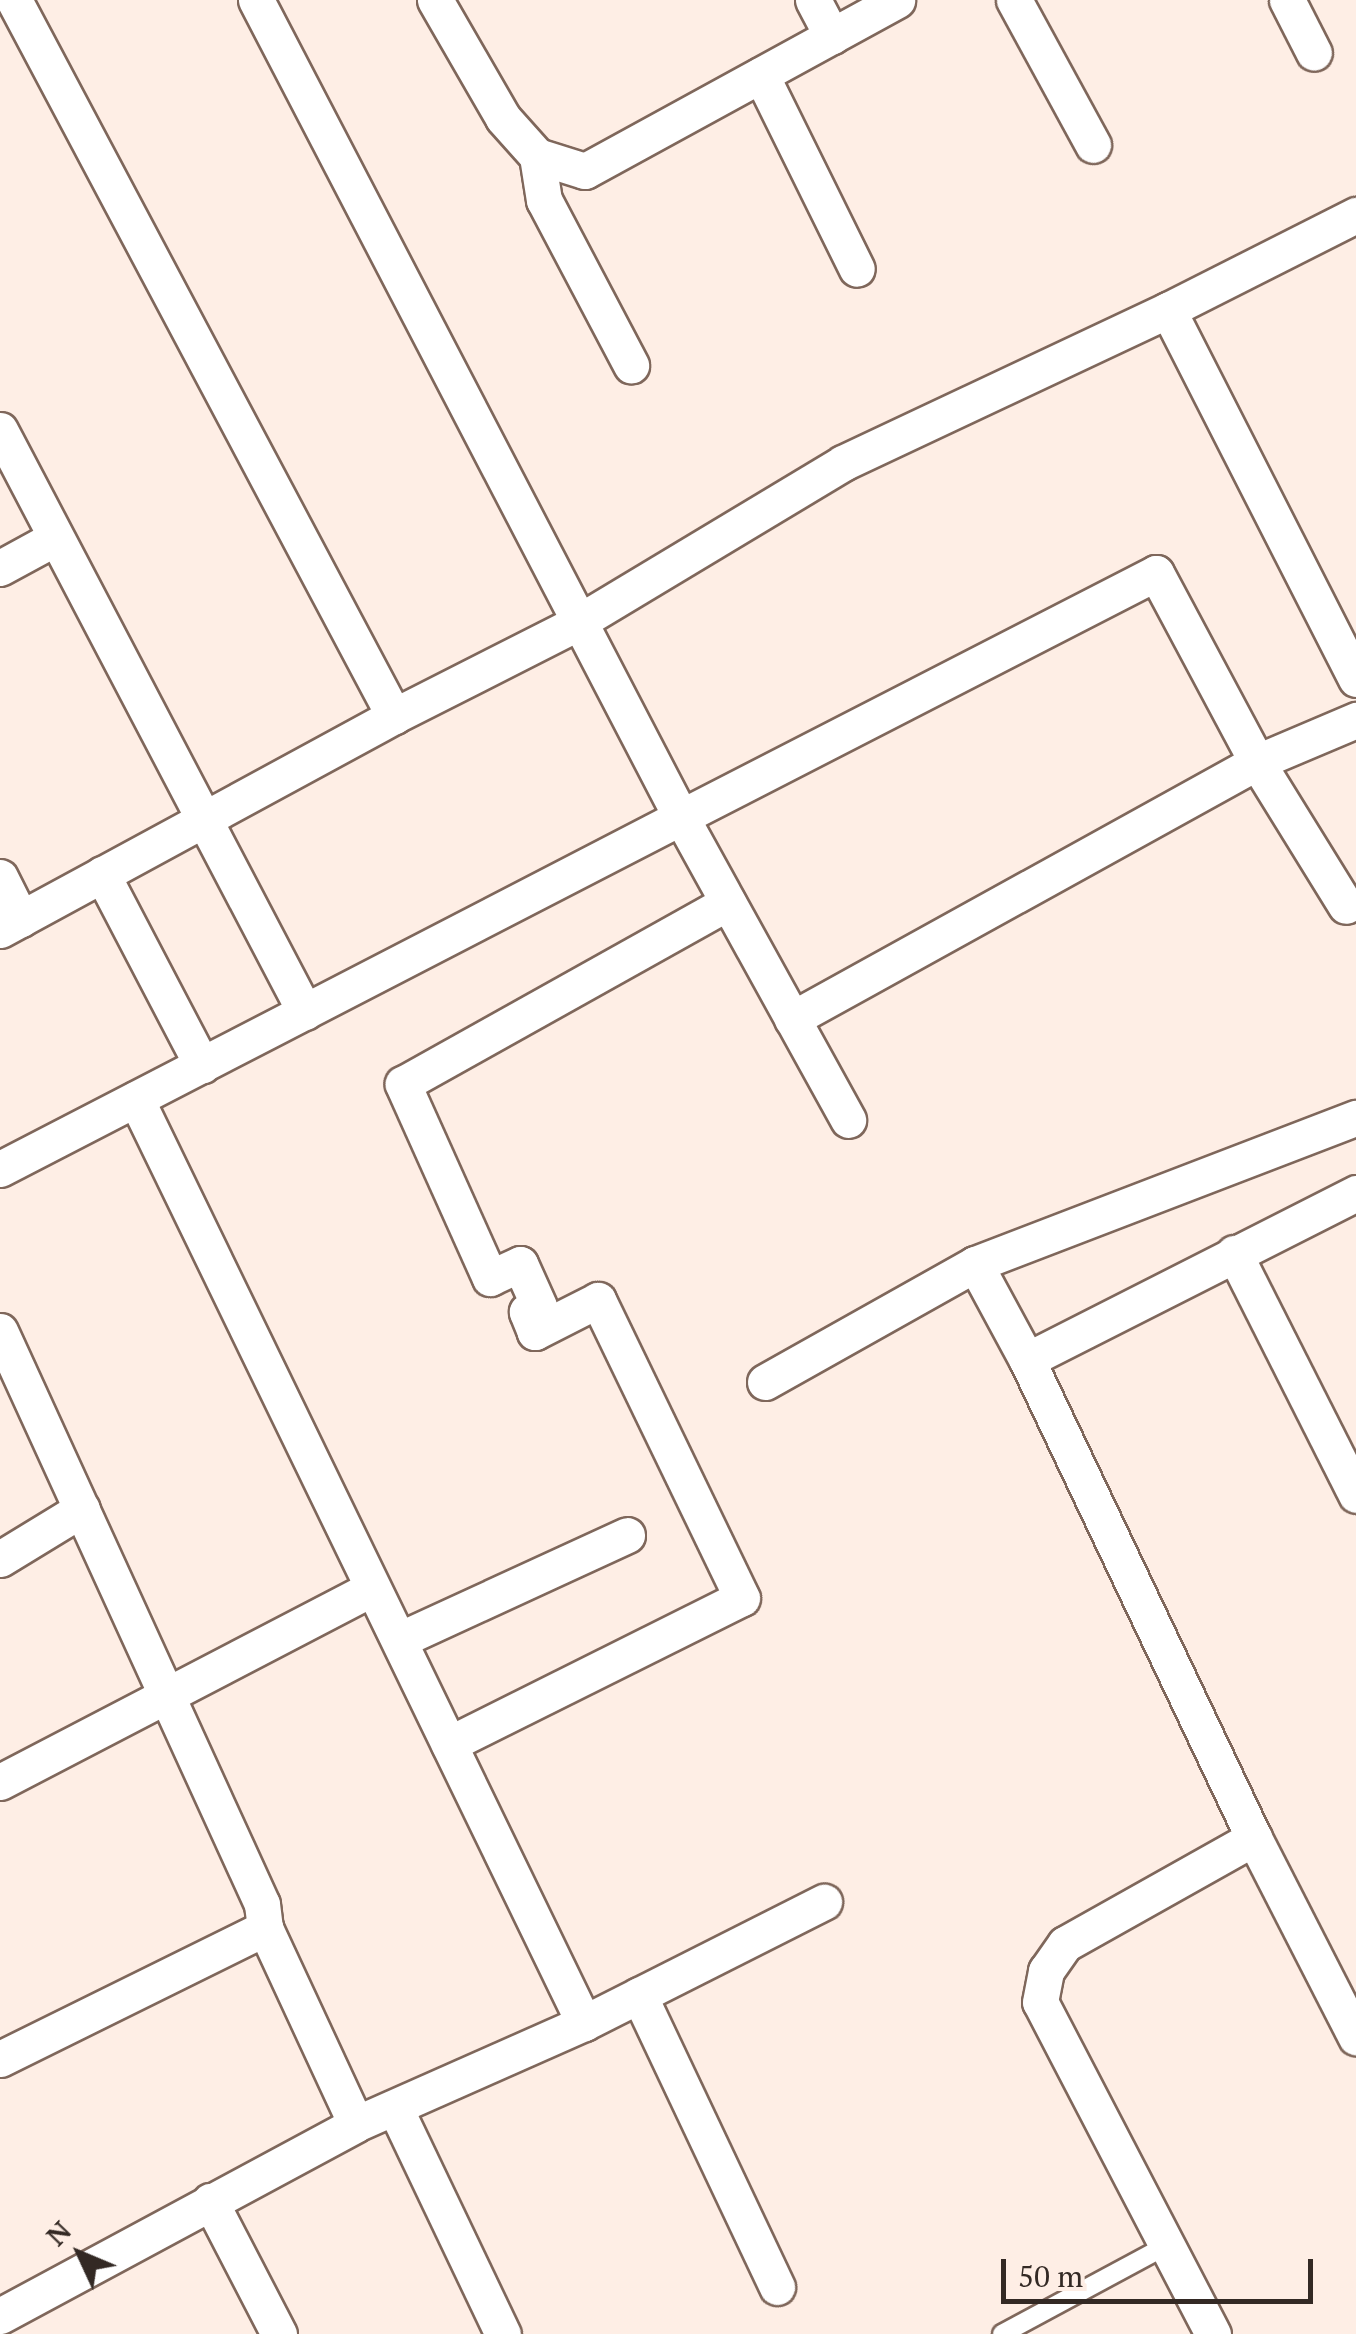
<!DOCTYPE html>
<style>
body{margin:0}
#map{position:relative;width:1356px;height:2334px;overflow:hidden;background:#feeee5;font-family:"PT Serif",serif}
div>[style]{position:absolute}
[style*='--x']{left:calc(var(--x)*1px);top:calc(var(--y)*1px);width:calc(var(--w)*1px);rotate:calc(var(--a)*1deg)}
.roads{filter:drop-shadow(2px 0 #7f675b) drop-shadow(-2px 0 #7f675b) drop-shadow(0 2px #7f675b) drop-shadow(0 -2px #7f675b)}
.service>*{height:18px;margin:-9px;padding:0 9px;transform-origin:9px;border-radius:9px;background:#fff}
.minor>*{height:35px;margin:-17.5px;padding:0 17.5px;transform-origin:17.5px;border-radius:17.5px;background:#fff}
span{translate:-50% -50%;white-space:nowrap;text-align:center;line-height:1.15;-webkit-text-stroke:10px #feeee5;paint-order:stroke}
.north{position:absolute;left:30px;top:2204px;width:100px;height:100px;-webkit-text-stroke:8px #feeee5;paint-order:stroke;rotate:314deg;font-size:28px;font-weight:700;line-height:40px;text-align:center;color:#332924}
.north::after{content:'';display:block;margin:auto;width:35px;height:45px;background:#332924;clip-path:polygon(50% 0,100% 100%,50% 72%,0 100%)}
.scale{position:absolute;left:1001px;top:2259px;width:312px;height:45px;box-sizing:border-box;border:5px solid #332924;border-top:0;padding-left:12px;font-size:30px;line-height:35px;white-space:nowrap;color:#332924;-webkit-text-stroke:8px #feeee5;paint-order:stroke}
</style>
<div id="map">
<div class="roads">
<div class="service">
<div style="--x:1002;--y:2334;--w:187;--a:-28.3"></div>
</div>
<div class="minor">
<div style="--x:14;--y:0;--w:811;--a:62.04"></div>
<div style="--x:256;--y:0;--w:921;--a:62.52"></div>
<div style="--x:681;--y:817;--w:534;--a:-27.19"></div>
<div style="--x:1156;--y:573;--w:214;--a:61.9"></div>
<div style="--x:1257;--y:762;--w:169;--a:58.3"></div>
<div style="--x:435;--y:0;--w:136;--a:60"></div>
<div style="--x:503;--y:118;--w:51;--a:48.2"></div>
<div style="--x:537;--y:156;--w:50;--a:17.4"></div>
<div style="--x:585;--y:171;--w:356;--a:-28.7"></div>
<div style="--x:813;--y:0;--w:41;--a:62.2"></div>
<div style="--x:1014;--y:0;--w:165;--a:61.4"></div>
<div style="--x:1287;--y:0;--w:59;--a:63"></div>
<div style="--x:761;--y:75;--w:216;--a:63.7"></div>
<div style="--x:537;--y:156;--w:45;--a:81"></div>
<div style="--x:544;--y:200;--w:187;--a:62.2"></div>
<div style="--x:1168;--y:310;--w:414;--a:63"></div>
<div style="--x:0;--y:430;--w:657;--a:62.34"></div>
<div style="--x:0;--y:568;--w:63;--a:-28.6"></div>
<div style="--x:102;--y:874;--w:216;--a:62.4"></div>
<div style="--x:0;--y:877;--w:47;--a:63.4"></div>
<div style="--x:0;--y:930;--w:448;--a:-28.5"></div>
<div style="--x:394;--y:716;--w:205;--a:-26.9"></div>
<div style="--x:577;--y:623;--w:310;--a:-31"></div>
<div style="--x:843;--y:463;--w:359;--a:-25.2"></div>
<div style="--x:1168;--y:310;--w:211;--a:-26.8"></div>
<div style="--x:792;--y:1019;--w:531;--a:-28.93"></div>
<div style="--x:1257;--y:762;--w:108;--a:-23"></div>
<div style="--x:136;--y:1099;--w:1027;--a:64.13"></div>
<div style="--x:0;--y:1169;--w:767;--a:-27.33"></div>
<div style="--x:681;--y:817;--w:346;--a:61.1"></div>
<div style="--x:1234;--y:1253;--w:271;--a:63.2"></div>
<div style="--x:975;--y:1264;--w:109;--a:61.6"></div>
<div style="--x:1027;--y:1360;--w:529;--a:64.6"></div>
<div style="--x:1254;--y:1838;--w:224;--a:62.9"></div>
<div style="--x:0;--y:1331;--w:630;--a:65.43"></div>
<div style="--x:262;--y:1904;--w:24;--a:83"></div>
<div style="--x:265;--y:1928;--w:216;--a:65.1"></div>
<div style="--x:1027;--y:1360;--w:369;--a:-26.9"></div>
<div style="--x:765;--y:1382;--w:241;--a:-29.3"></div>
<div style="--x:975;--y:1264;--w:408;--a:-21"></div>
<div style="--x:0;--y:1559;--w:96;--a:-31.4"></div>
<div style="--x:399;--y:1640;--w:251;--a:-24.7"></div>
<div style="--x:449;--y:1744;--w:327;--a:-26.5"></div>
<div style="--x:742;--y:1598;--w:331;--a:-115.8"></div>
<div style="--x:598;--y:1300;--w:71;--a:153.1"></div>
<div style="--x:535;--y:1332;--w:22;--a:-112"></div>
<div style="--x:527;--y:1312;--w:13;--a:-27"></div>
<div style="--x:539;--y:1306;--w:46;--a:-114.3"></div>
<div style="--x:520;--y:1264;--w:33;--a:155"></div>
<div style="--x:490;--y:1278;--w:213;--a:-114.2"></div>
<div style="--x:403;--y:1084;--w:372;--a:-29.2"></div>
<div style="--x:0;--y:1782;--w:420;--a:-27.5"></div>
<div style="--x:639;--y:1995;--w:323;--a:64.7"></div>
<div style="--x:0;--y:2059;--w:296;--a:-26.3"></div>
<div style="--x:396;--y:2110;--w:248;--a:64.5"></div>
<div style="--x:210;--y:2201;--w:150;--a:62.6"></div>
<div style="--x:0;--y:2316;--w:404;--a:-28.3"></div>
<div style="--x:356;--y:2124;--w:249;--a:-23.9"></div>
<div style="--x:584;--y:2023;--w:269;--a:-26.8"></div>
<div style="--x:1213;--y:2334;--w:374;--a:-117.5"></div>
<div style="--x:1040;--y:2002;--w:32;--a:-79"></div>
<div style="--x:1046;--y:1971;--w:33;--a:-55"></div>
<div style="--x:1065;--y:1944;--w:217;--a:-29.3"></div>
</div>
</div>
<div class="north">N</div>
<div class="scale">50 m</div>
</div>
